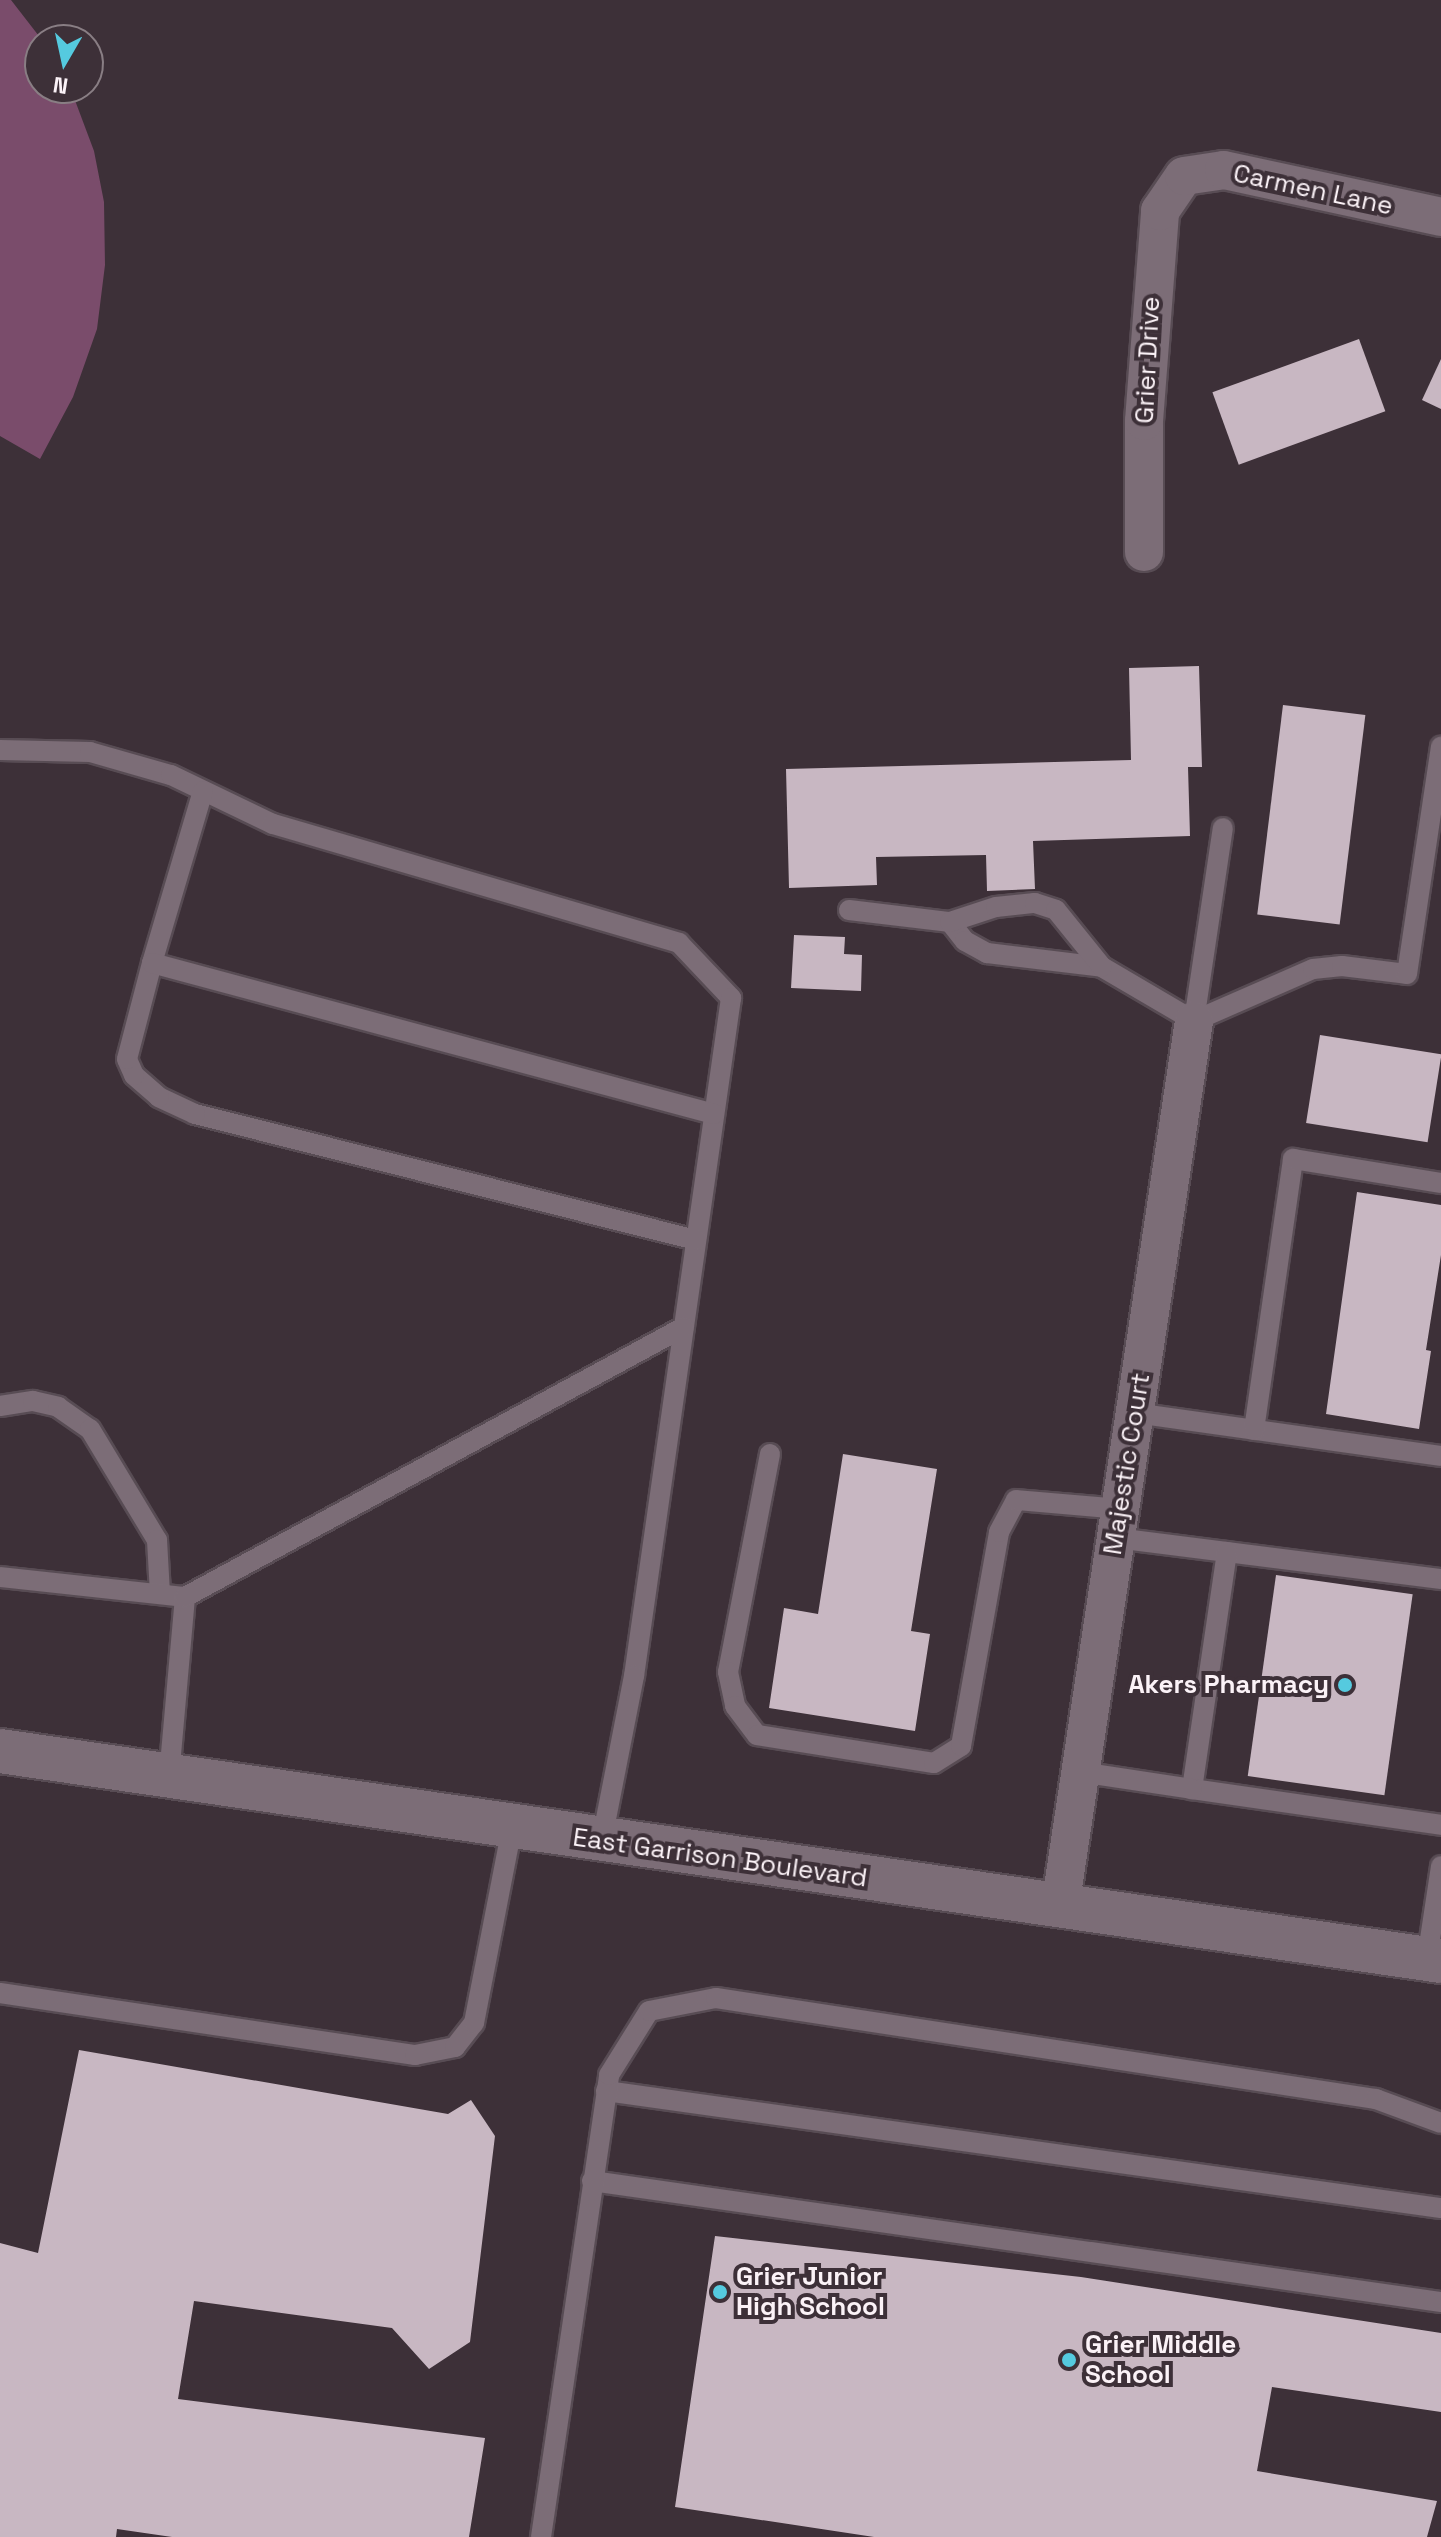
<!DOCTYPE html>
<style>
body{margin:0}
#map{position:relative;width:1441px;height:2537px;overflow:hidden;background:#3d3038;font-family:"Space Grotesk",sans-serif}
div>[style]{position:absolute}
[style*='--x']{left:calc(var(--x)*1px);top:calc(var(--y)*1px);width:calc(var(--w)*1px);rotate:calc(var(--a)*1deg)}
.green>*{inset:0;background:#7a4c6b}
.building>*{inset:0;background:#c8b7c2;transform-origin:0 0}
.roads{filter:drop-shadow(2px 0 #584c54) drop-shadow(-2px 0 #584c54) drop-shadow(0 2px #584c54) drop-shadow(0 -2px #584c54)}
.lane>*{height:20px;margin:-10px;padding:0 10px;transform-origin:10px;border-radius:10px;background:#7c6d77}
.street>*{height:38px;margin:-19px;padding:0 19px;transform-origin:19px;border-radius:19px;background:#7c6d77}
.secondary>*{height:44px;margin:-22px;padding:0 22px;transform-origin:22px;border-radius:22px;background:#7c6d77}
.dots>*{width:22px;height:22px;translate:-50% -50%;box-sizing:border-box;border:4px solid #3d3038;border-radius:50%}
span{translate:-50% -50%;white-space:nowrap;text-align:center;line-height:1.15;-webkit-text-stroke:8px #3d3038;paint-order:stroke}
.street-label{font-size:26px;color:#fbf2f7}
.poi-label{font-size:26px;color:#fbf2f7;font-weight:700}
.right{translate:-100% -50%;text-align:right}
.left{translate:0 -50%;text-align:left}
.north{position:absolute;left:24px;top:24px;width:80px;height:80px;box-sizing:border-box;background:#3d3038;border:2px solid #897e84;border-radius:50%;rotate:189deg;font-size:22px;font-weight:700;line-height:32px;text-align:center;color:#fbf2f7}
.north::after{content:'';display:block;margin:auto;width:28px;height:36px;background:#55cadf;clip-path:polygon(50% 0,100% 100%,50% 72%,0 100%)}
</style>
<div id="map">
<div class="green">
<div style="clip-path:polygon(0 0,11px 0,42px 40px,40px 88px,69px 88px,73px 95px,94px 151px,104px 202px,105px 265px,97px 329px,73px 397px,40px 459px,0 436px)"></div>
</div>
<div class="building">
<div style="left:1359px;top:339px;width:77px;height:156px;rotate:70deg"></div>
<div style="clip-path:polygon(1441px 359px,1441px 409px,1422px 400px)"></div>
<div style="clip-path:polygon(1199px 666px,1202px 767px,1188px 767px,1190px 836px,1033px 841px,1035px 889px,987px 891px,986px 855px,876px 857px,877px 885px,789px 888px,786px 769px,1131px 760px,1129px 668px)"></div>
<div style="left:1283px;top:705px;width:83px;height:211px;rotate:7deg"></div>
<div style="clip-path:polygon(794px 935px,845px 937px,844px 954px,862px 955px,861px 991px,791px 988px)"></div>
<div style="left:1320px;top:1035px;width:123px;height:89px;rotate:9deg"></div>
<div style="clip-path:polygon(1357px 1192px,1441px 1205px,1441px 1255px,1426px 1350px,1431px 1351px,1419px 1429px,1326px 1414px)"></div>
<div style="clip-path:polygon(843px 1454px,937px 1469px,911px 1631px,930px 1634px,915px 1731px,769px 1708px,784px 1608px,818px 1614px)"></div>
<div style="left:1276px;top:1575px;width:138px;height:203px;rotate:8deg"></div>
<div style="clip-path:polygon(79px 2050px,448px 2114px,471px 2100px,495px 2136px,470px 2342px,429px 2369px,392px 2328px,194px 2301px,178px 2399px,485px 2438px,469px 2537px,172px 2537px,117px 2529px,116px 2537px,0 2537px,0 2243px,38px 2253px)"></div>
<div style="clip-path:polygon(715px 2236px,1081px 2277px,1441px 2333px,1441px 2412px,1272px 2387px,1257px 2471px,1437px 2501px,1427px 2537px,874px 2537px,675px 2507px)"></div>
</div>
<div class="roads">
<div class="lane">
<div style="--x:0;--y:750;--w:90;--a:1.3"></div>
<div style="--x:90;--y:752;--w:84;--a:15.9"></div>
<div style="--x:171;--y:775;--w:113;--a:25.7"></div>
<div style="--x:273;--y:824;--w:423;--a:16.3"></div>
<div style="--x:679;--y:943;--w:76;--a:46.6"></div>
<div style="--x:731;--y:998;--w:685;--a:98.14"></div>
<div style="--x:634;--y:1676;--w:166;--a:101.1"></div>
<div style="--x:849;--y:910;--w:102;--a:6.8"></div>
<div style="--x:950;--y:922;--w:24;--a:52"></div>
<div style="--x:965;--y:941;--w:25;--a:29"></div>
<div style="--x:987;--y:953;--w:116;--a:6.9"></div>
<div style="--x:1102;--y:967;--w:107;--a:30.4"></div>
<div style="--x:950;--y:922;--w:48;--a:-18.1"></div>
<div style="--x:996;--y:907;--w:39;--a:-6"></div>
<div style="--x:1035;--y:903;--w:22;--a:18"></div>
<div style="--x:1056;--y:910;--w:73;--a:51.1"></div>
<div style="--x:152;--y:963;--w:179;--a:-73.5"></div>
<div style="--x:1194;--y:1021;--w:130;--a:-23.6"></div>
<div style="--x:1313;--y:969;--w:29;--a:-6"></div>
<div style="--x:1342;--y:966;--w:65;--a:7"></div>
<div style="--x:1407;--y:974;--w:230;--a:-81.5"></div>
<div style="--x:1194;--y:1021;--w:195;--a:-81.5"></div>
<div style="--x:696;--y:1240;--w:517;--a:-165.88"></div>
<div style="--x:195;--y:1114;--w:40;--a:-155"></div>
<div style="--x:159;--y:1097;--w:33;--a:-139"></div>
<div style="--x:134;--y:1075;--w:17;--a:-114"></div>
<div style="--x:127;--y:1059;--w:99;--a:-75.4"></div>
<div style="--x:152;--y:963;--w:582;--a:15.04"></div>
<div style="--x:0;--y:1406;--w:33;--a:-9"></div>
<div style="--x:33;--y:1401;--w:26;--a:13"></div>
<div style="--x:58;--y:1407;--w:39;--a:35"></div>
<div style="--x:90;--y:1429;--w:130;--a:58.9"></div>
<div style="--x:157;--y:1540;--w:54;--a:86.8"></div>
<div style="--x:1135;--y:1413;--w:309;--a:8"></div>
<div style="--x:1254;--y:1430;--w:274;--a:-81.8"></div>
<div style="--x:1293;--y:1159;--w:150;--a:9.2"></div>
<div style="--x:770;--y:1454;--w:222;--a:100.9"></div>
<div style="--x:728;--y:1672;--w:35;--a:78"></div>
<div style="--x:735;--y:1706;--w:36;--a:53"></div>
<div style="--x:757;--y:1735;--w:179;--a:9"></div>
<div style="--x:934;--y:1763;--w:32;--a:-32"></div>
<div style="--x:961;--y:1746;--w:217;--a:-79.9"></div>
<div style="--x:999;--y:1532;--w:36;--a:-62"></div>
<div style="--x:1016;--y:1500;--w:104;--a:4.9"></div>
<div style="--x:1116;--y:1538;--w:328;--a:7.2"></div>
<div style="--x:1227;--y:1552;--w:240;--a:98.4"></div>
<div style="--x:1192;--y:1789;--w:252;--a:8.2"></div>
<div style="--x:0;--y:1577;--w:186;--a:6.2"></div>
<div style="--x:185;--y:1597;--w:180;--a:95.1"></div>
<div style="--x:185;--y:1597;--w:567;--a:-28.42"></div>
<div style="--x:1080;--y:1772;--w:113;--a:8.6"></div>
<div style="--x:1427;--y:1959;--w:94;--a:-81.4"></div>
<div style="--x:0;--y:1993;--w:420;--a:8.5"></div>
<div style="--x:415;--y:2055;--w:41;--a:-11.3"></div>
<div style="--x:455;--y:2047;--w:31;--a:-52"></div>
<div style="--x:474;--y:2023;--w:200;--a:-79"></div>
<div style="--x:606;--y:2091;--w:843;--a:7.98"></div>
<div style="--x:592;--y:2181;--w:858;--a:8.11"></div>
<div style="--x:541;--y:2537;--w:467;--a:-81.6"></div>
<div style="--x:609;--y:2075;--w:75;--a:-58"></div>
<div style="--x:649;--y:2011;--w:68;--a:-11"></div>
<div style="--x:716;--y:1998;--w:668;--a:8.7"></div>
<div style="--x:1376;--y:2099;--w:69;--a:20.3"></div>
</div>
<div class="street">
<div style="--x:1144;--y:552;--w:131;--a:-90"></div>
<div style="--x:1144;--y:421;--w:211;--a:-85.6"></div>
<div style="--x:1160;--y:211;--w:42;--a:-55.6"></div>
<div style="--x:1184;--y:176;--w:40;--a:-8.5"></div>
<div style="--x:1224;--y:170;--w:222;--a:12.2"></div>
<div style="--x:1060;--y:1907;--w:896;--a:-81.4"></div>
</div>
<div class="secondary">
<div style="--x:0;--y:1751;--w:1456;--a:8.29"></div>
</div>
</div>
<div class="dots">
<div style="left:1345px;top:1685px;background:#55cadf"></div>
<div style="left:720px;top:2292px;background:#55cadf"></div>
<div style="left:1069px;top:2360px;background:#55cadf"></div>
</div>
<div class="street-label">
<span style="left:1313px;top:190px;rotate:12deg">Carmen Lane</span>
<span style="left:1148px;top:360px;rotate:-87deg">Grier Drive</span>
<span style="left:1127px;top:1464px;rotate:-81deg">Majestic Court</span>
<span style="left:720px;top:1858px;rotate:8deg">East Garrison Boulevard</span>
</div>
<div class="poi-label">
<span class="right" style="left:1329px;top:1685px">Akers Pharmacy</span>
<span class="left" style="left:736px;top:2292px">Grier Junior<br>High School</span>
<span class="left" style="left:1085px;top:2360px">Grier Middle<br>School</span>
</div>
<div class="north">N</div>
</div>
